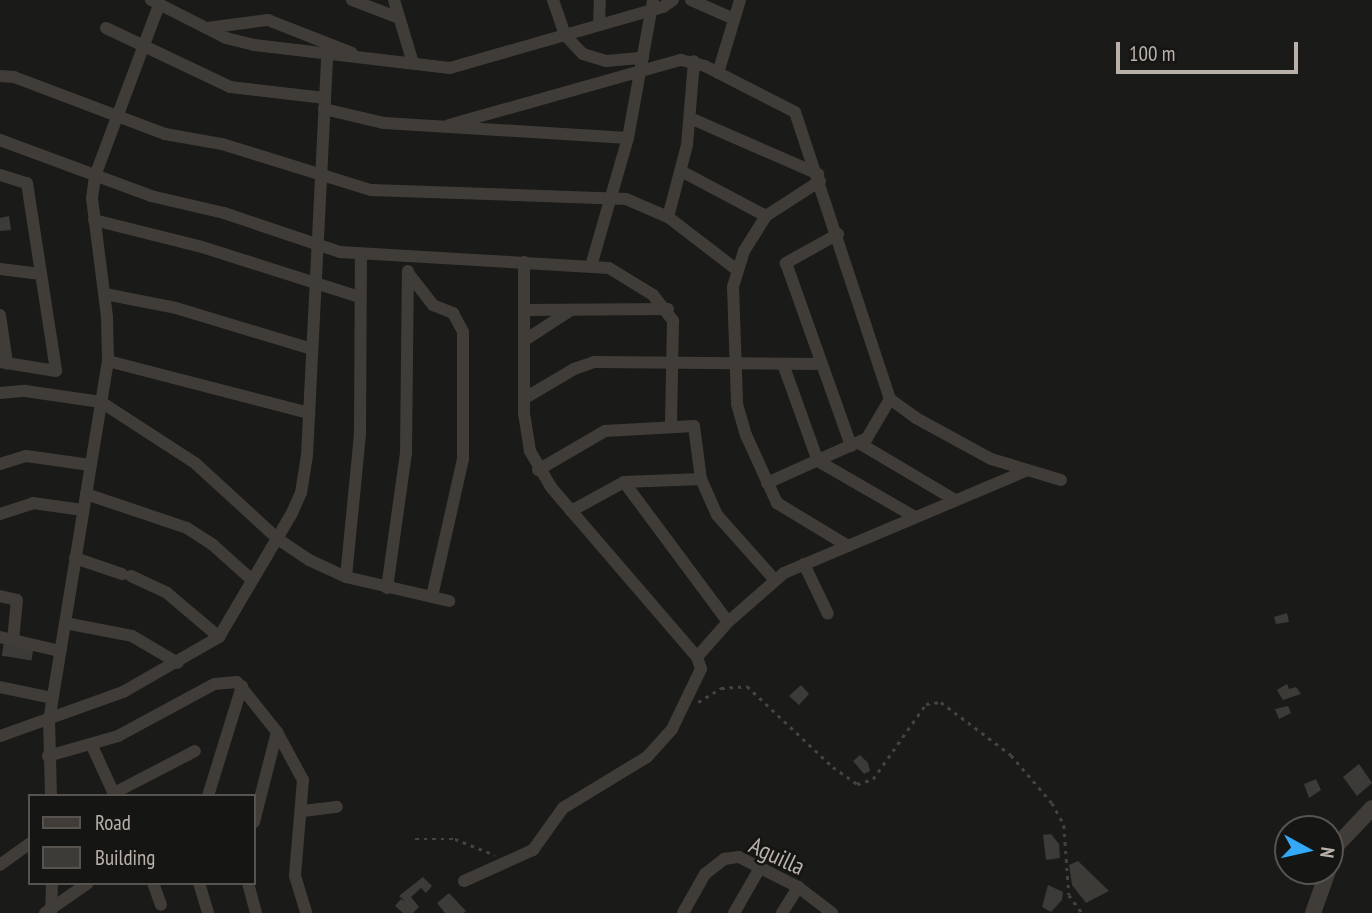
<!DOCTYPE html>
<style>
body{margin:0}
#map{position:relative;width:1372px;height:913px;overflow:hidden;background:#1a1a18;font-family:"PT Sans Narrow",sans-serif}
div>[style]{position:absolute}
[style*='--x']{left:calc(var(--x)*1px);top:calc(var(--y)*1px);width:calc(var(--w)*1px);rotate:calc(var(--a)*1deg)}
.building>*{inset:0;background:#3c3b38;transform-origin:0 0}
.path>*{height:2.5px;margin-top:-1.25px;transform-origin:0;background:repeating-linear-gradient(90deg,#47423f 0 3.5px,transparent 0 8.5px)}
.minor>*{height:12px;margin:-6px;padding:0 6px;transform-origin:6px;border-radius:6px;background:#403d39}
.tertiary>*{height:16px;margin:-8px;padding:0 8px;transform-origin:8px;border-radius:8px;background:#403d39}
span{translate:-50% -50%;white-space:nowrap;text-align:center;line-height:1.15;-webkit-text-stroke:5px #151513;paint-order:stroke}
.street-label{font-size:24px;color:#bab1aa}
.legend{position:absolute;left:28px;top:794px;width:228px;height:91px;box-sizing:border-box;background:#151513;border:2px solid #57534f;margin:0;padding:9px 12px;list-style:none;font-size:21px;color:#bab1aa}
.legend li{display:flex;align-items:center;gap:14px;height:35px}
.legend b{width:35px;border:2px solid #57534f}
.north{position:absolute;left:1274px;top:815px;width:70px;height:70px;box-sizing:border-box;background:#151513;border:2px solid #57534f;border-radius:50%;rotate:98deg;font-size:19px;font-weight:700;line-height:28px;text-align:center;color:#bab1aa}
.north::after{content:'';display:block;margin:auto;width:24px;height:32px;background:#33a9f7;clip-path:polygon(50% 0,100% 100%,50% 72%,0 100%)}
.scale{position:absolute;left:1116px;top:42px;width:182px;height:32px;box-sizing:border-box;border:4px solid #bab1aa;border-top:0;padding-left:9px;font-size:21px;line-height:24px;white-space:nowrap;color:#bab1aa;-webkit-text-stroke:5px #151513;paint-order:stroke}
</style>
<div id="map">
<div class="building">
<div style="clip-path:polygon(9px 216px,11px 230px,0 231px,0 218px)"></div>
<div style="clip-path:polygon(1287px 613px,1289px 622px,1276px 624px,1274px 617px)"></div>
<div style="left:4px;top:642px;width:30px;height:14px;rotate:9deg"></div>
<div style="clip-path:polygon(1287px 684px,1289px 689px,1296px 687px,1301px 694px,1283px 700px,1277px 690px)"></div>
<div style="clip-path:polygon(801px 685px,809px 694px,799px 705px,789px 696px)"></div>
<div style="clip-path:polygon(1288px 706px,1291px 713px,1279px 719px,1275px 709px)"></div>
<div style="clip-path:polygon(860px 755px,868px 763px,870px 771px,864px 774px,853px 761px)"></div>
<div style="clip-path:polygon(1359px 764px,1372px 783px,1357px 796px,1343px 777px)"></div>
<div style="clip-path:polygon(1316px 779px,1321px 790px,1309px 798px,1304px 784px)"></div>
<div style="clip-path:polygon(1051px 834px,1059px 844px,1060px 858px,1046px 860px,1043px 835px)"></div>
<div style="clip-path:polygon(1078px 861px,1109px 891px,1086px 903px,1072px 885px,1069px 865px)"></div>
<div style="clip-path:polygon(423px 877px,432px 886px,426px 893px,421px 888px,411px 897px,419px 907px,413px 913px,403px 913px,395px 906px,401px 899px,406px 902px,399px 896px)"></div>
<div style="clip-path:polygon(1048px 885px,1063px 892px,1062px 900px,1051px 912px,1042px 907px)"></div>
<div style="clip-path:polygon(449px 893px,466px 911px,464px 913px,445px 913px,437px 903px)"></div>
</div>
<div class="path">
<div style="--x:698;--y:702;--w:27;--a:-31"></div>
<div style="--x:721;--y:688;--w:26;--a:-4"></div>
<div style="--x:747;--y:686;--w:118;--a:43.3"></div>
<div style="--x:833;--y:767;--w:29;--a:35"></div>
<div style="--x:857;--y:784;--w:17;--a:-17"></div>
<div style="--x:873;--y:779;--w:92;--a:-54.8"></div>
<div style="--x:926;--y:704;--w:15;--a:-8"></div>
<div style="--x:941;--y:702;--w:88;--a:37.1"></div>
<div style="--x:1011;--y:755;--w:63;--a:49.5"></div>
<div style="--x:1052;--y:803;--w:25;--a:61"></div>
<div style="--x:1064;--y:825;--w:70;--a:85.9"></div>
<div style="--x:1069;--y:895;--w:22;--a:54"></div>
<div style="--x:415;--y:839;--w:40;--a:0"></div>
<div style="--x:455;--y:839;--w:43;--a:21.8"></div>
</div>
<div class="minor">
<div style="--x:151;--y:0;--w:84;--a:26.9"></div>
<div style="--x:226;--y:38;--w:29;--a:14"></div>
<div style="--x:254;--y:45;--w:197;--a:6.7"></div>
<div style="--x:450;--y:68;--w:222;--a:-16"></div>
<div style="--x:663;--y:7;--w:12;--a:-35"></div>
<div style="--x:352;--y:0;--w:50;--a:21"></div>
<div style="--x:394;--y:0;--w:66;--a:73.2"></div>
<div style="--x:553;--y:0;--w:37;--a:71"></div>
<div style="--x:565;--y:35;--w:26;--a:47"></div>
<div style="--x:583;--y:54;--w:24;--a:17"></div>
<div style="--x:606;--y:61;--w:37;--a:-5"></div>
<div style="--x:691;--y:0;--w:47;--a:23.8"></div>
<div style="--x:599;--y:25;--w:25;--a:-88"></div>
<div style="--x:106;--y:28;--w:137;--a:25.4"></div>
<div style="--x:230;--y:87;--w:95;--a:6.7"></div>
<div style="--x:207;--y:28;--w:62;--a:-7.5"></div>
<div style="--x:268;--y:20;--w:90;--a:21.4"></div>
<div style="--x:718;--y:73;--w:76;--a:-73.2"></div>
<div style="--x:0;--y:76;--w:14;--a:4"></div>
<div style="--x:14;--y:77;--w:161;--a:20.7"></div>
<div style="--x:165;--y:134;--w:58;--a:10"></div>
<div style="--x:222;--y:144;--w:156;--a:17.2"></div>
<div style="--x:371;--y:190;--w:255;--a:2"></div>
<div style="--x:626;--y:199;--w:46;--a:23.2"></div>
<div style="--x:668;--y:217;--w:87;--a:37.5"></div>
<div style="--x:324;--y:109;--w:62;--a:13.1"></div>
<div style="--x:384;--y:123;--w:244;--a:3.5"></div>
<div style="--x:690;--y:118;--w:140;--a:23.6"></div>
<div style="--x:449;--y:125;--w:241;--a:-15.7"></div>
<div style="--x:681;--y:60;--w:25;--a:14"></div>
<div style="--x:705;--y:66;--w:101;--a:27.1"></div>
<div style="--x:795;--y:112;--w:302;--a:71.7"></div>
<div style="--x:890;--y:399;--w:32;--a:36"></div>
<div style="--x:916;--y:418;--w:85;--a:28.7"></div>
<div style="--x:991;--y:459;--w:73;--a:16.7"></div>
<div style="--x:0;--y:140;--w:161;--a:20.3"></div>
<div style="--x:151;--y:196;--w:75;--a:13.1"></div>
<div style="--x:224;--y:213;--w:122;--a:18.6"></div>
<div style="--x:340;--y:252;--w:269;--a:3.4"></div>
<div style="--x:609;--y:268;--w:52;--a:31.5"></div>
<div style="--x:653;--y:295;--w:33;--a:52"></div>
<div style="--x:673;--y:321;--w:105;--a:91.1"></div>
<div style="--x:681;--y:171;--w:96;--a:27.9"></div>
<div style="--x:0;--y:175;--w:28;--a:17"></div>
<div style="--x:27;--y:183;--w:190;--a:81.2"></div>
<div style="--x:56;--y:371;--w:57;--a:-170.9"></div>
<div style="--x:820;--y:181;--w:64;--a:147.1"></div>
<div style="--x:766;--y:216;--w:41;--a:122.2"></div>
<div style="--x:744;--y:251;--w:38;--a:107"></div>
<div style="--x:733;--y:287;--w:117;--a:88"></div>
<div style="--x:737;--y:404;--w:32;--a:74"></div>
<div style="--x:746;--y:435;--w:75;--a:65.5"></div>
<div style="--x:777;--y:503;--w:83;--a:31.2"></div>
<div style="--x:668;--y:217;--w:74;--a:-75.2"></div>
<div style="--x:687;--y:145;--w:84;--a:-85.2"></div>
<div style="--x:94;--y:220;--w:111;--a:14"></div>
<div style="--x:202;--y:247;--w:166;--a:17.6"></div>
<div style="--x:838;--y:234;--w:60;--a:150.9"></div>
<div style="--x:786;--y:263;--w:194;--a:70.4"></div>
<div style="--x:591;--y:266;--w:133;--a:-73.9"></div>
<div style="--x:628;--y:138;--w:140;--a:-79.7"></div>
<div style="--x:0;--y:269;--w:39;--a:7"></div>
<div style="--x:408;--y:273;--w:41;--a:52"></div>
<div style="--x:433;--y:305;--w:22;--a:22"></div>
<div style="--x:453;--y:313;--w:21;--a:62"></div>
<div style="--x:463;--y:332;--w:127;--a:90"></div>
<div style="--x:463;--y:459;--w:141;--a:102.7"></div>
<div style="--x:105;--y:294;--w:72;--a:11.2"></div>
<div style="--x:176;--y:308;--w:142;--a:16.8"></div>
<div style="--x:525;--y:310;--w:143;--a:-0.4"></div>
<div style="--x:0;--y:315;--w:49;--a:81.7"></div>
<div style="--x:525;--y:340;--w:55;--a:-33.1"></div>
<div style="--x:108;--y:361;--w:208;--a:14.5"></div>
<div style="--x:783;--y:364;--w:103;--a:70.2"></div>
<div style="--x:818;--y:461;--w:112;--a:30"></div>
<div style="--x:0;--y:393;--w:25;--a:-5"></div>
<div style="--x:25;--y:391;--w:77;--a:8.2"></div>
<div style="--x:101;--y:402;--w:112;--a:33"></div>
<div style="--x:195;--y:463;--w:113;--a:42.5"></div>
<div style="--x:278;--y:539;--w:37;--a:34"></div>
<div style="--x:309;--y:560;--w:41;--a:24.7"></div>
<div style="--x:346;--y:577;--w:106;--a:13.1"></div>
<div style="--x:525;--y:398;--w:57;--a:-30.6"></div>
<div style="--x:574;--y:369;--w:21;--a:-19"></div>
<div style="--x:594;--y:362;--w:227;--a:0.5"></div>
<div style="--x:859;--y:443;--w:112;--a:30.7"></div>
<div style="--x:0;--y:464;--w:27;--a:-17"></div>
<div style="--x:26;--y:456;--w:65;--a:8"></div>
<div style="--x:538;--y:470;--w:78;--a:-30.2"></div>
<div style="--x:605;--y:431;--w:89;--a:-3.2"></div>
<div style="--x:694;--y:426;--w:53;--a:82.5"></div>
<div style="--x:701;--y:479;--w:39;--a:66"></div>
<div style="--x:717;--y:515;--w:86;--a:48.3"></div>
<div style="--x:624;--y:482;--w:174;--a:53.4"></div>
<div style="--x:767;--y:483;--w:110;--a:-24.2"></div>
<div style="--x:867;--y:438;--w:45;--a:-59.5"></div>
<div style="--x:86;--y:494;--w:107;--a:18.6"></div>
<div style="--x:187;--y:528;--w:31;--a:33"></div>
<div style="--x:213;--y:545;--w:52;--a:41.9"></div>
<div style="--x:571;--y:511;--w:60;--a:-28.7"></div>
<div style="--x:624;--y:482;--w:77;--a:-2.2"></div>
<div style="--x:0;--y:514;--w:35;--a:-18"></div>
<div style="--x:33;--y:503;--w:50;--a:8"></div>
<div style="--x:75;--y:558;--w:50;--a:18.8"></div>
<div style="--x:804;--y:564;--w:55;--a:64.4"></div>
<div style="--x:131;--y:576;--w:40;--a:25"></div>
<div style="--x:167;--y:593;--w:68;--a:40.2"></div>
<div style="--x:346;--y:577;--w:145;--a:-84.4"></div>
<div style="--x:360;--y:433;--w:178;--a:-89.7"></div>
<div style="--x:387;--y:588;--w:136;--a:-82"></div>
<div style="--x:406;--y:453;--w:182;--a:-89.4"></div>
<div style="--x:0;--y:596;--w:17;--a:13"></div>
<div style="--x:17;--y:600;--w:40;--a:95.7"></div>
<div style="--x:65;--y:623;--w:68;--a:11"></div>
<div style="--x:132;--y:636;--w:53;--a:30.4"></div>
<div style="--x:0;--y:637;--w:62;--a:13.1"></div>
<div style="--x:697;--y:657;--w:47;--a:-48.5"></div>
<div style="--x:728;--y:622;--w:74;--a:-41.2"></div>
<div style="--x:784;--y:573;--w:262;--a:-22.9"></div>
<div style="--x:0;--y:687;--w:53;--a:11.9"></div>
<div style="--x:0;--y:736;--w:131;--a:-19.7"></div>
<div style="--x:123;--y:692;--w:111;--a:-29.8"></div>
<div style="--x:219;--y:637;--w:142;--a:-59.5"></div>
<div style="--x:291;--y:515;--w:24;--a:-66"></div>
<div style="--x:301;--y:493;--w:38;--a:-81"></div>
<div style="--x:307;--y:455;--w:400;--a:-87.1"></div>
<div style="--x:92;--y:746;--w:55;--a:65.3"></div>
<div style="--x:48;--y:756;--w:73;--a:-15.9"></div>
<div style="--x:118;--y:736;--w:109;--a:-28.4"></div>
<div style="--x:214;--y:684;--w:23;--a:-5"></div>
<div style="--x:237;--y:682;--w:64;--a:51.3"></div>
<div style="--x:277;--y:732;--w:55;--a:61.6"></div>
<div style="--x:303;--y:780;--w:96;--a:94.8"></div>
<div style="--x:295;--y:876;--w:39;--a:73"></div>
<div style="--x:114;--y:793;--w:91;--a:-27.4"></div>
<div style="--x:51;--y:796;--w:75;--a:-91.5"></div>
<div style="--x:49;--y:721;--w:365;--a:-80.7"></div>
<div style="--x:108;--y:361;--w:44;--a:-91.3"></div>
<div style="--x:107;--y:317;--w:120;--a:-97.2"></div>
<div style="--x:92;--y:198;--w:22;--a:-82"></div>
<div style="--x:95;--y:176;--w:183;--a:-69.5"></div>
<div style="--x:208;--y:796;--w:115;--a:-72.8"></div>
<div style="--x:303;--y:811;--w:34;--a:-7"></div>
<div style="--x:254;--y:822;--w:93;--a:-75.7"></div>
<div style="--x:0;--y:865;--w:37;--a:-36"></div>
<div style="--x:464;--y:881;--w:76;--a:-24.2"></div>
<div style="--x:533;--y:850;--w:52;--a:-54.5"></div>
<div style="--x:563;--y:808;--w:98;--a:-31.3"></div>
<div style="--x:647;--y:757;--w:38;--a:-48"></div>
<div style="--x:672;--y:729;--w:67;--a:-64.2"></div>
<div style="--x:701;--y:669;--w:13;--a:-108"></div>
<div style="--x:697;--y:657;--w:224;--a:-130.7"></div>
<div style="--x:551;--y:487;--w:42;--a:-120.3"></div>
<div style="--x:530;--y:451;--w:36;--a:-99"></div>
<div style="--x:524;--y:415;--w:153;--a:-90"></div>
<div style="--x:153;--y:883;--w:23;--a:70"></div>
<div style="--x:199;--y:883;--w:31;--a:73"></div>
<div style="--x:248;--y:883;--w:31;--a:75"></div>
<div style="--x:45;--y:913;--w:52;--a:-34.9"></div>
<div style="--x:51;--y:913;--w:30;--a:-88"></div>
<div style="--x:683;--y:913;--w:45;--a:-60.6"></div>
<div style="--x:705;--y:874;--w:24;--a:-38"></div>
<div style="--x:724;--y:859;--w:15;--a:-8"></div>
<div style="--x:739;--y:857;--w:66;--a:27"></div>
<div style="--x:798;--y:887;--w:43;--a:37.4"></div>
<div style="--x:734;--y:913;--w:54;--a:-60.1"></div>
<div style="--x:782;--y:913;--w:31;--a:-58"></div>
</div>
<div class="tertiary">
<div style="--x:1330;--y:865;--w:21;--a:-71"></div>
<div style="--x:1337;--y:845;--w:51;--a:-46.6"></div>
<div style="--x:1313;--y:913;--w:45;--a:-70.3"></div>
</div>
<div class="street-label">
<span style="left:777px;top:856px;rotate:25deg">Aguilla</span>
</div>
<ul class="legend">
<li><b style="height:9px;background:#403d39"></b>Road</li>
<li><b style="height:19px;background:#3c3b38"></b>Building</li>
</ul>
<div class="north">N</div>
<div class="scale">100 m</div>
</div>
